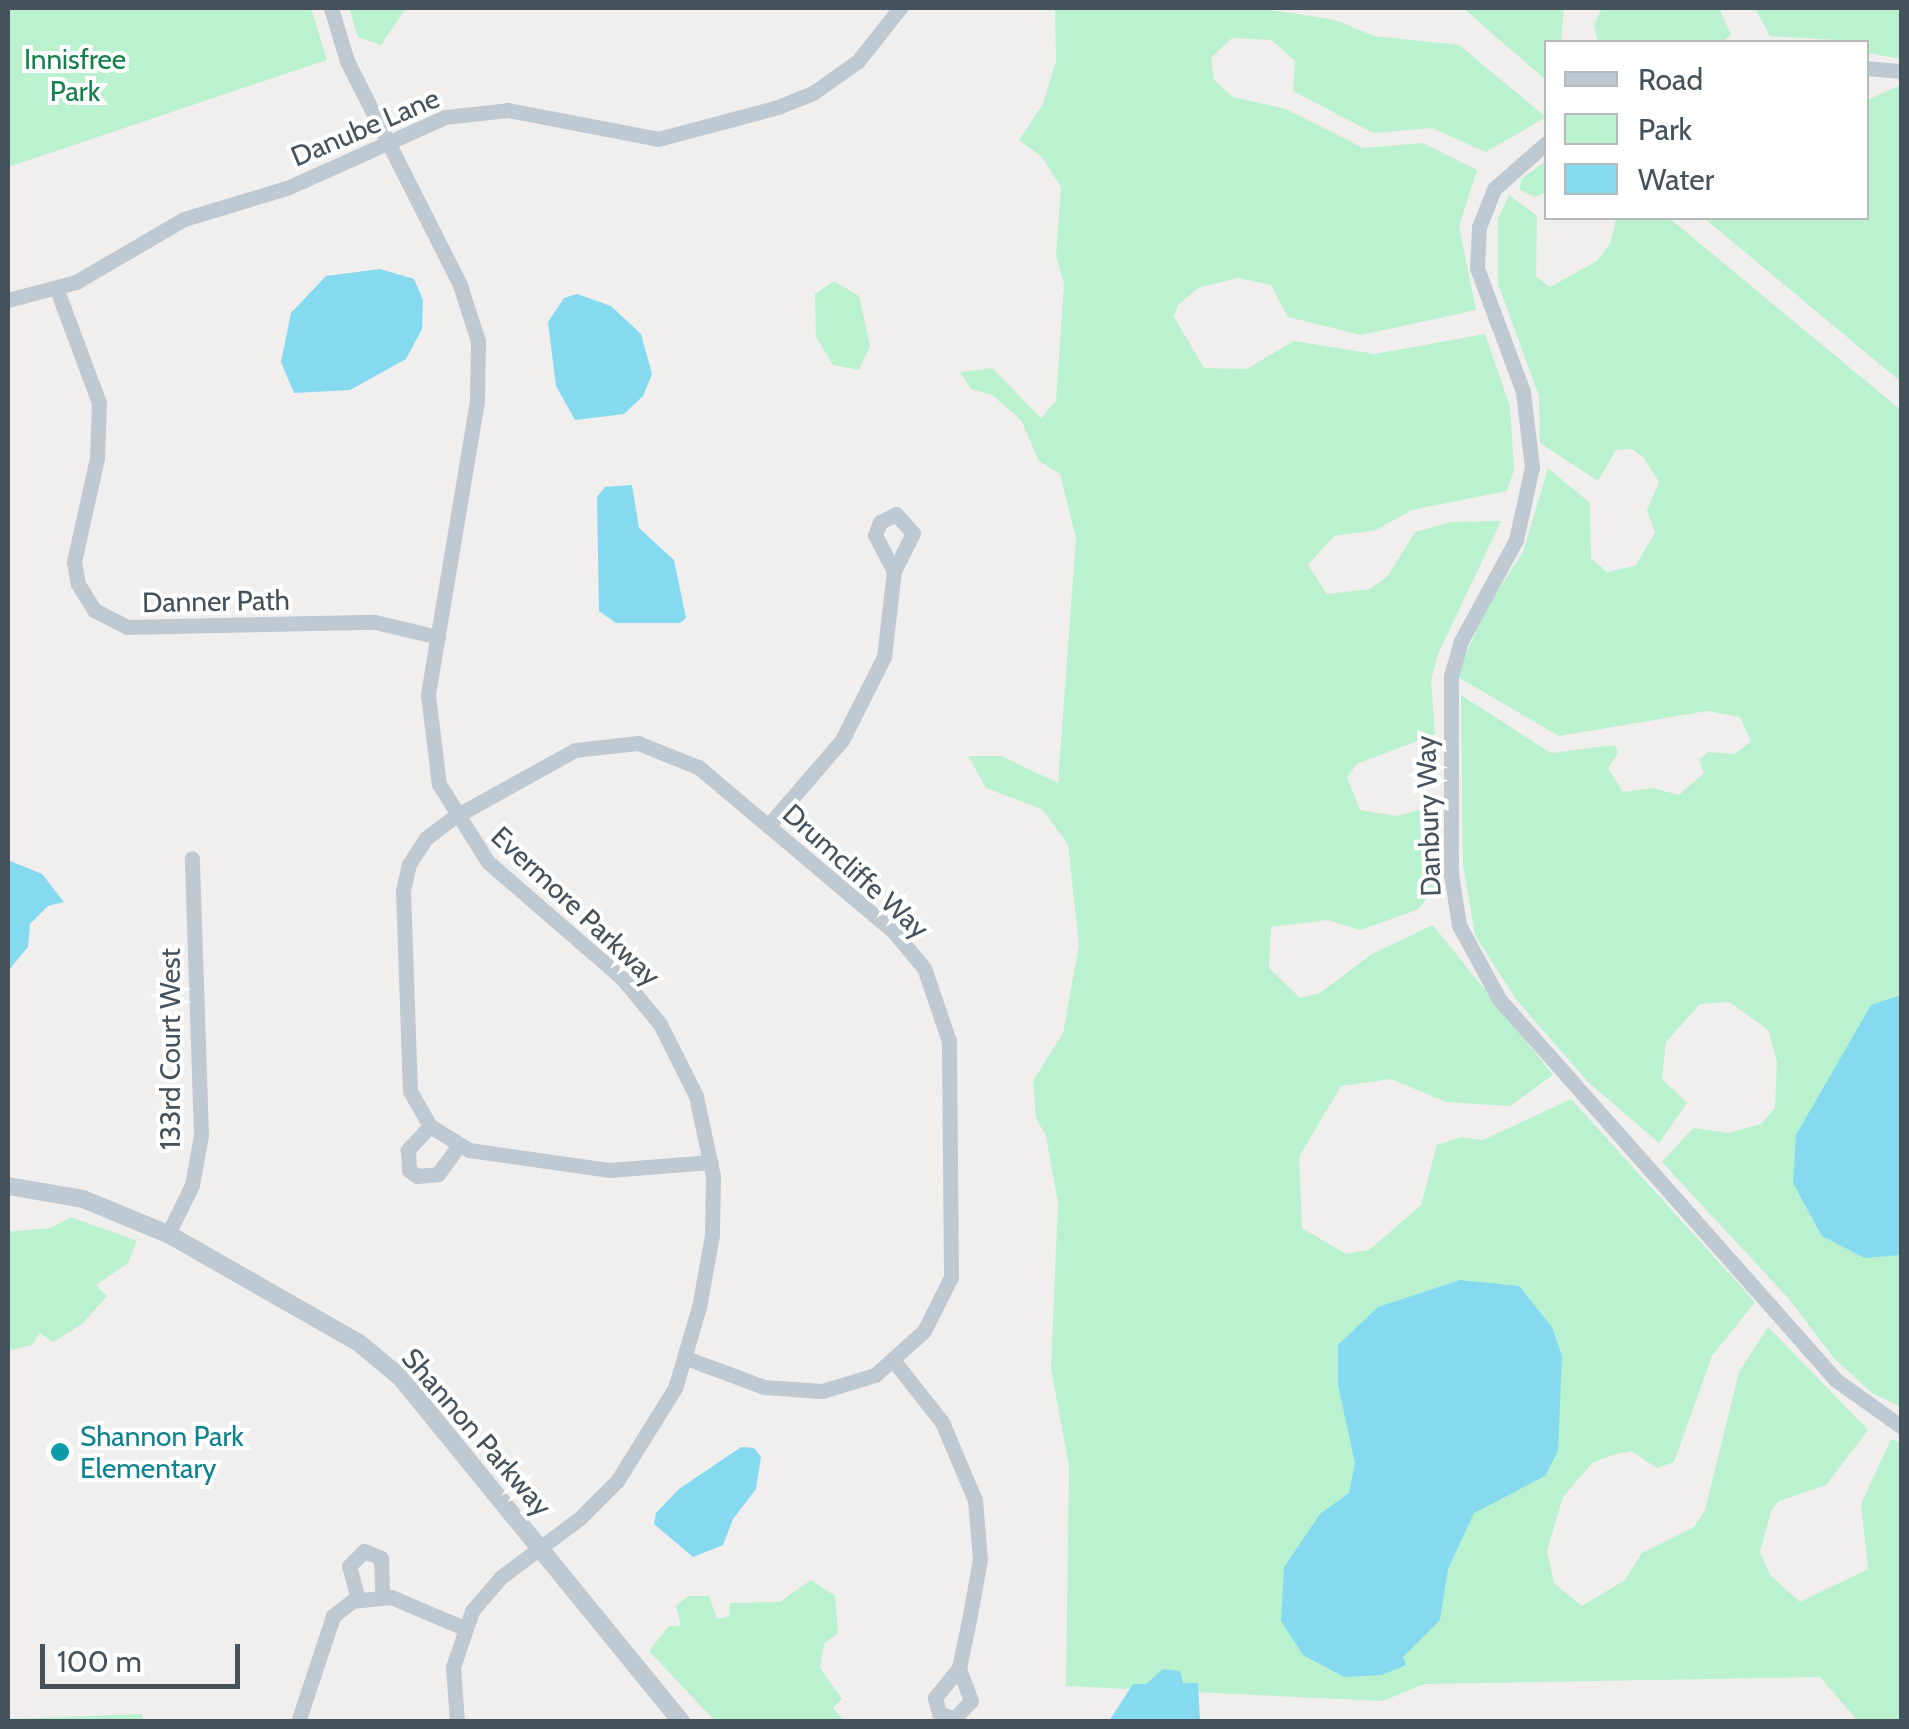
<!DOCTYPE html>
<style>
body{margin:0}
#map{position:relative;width:1909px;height:1729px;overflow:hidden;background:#f1eeee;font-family:Cabin,sans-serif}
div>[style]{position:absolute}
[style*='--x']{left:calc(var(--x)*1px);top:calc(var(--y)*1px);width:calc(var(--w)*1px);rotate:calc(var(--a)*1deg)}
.green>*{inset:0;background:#baf1cf}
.water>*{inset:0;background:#85daf0}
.minor>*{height:15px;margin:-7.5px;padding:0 7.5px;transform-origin:7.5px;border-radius:7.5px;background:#bec9d1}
.tertiary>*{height:18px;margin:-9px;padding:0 9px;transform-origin:9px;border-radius:9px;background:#bec9d1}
.dots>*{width:28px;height:28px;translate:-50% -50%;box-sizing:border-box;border:5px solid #fff;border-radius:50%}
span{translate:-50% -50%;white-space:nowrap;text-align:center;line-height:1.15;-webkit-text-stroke:8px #fff;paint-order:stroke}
.park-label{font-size:28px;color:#13814a}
.street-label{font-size:28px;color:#45525c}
.culture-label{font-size:28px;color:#0d838f}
.left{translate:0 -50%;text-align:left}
.frame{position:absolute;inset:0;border:10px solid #45525c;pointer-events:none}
.legend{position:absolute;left:1544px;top:40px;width:325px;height:180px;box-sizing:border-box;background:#fff;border:2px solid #b5babe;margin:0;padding:12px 18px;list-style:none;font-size:30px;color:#45525c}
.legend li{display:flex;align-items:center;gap:20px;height:50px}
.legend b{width:50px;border:2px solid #b5babe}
.scale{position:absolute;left:40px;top:1644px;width:200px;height:45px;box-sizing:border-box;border:5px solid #45525c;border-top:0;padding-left:12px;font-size:30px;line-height:35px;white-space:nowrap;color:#45525c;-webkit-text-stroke:8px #fff;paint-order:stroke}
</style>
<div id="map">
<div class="green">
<div style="clip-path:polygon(8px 8px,311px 8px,327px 60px,8px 167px)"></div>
<div style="clip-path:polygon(349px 8px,406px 8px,381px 45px,358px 37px)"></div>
<div style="clip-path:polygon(1055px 8px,1259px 8px,1335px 20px,1374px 36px,1459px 45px,1546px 117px,1486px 152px,1432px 128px,1373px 133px,1293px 91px,1295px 61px,1272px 40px,1232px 38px,1211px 58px,1214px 80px,1233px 97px,1286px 109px,1363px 148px,1423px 143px,1477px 170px,1459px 226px,1476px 310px,1361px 335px,1288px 317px,1271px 285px,1238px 278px,1198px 288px,1178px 305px,1174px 317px,1204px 368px,1247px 369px,1294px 341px,1375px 354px,1485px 334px,1510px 407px,1514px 470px,1507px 491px,1412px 510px,1376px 530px,1334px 536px,1308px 565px,1327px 594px,1370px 589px,1388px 576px,1415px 532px,1451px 522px,1501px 521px,1438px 654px,1431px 680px,1435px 734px,1357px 764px,1347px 777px,1360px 810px,1396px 816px,1428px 808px,1438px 886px,1417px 910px,1360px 930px,1328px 920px,1271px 927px,1269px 968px,1300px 998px,1320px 993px,1372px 954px,1433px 925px,1553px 1075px,1510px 1106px,1446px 1102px,1391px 1079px,1341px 1086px,1299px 1157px,1302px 1228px,1346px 1254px,1369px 1250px,1421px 1205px,1437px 1145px,1461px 1137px,1483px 1140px,1571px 1099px,1755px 1302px,1712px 1356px,1674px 1462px,1657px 1468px,1631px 1451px,1613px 1455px,1592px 1463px,1563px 1497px,1547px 1551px,1554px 1583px,1582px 1606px,1625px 1580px,1642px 1553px,1694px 1527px,1705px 1510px,1739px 1372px,1768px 1327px,1868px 1430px,1826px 1485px,1779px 1501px,1771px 1511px,1760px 1552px,1770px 1575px,1800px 1602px,1868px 1569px,1861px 1504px,1891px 1439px,1901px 1442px,1901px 1721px,1858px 1721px,1820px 1677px,1424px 1684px,1383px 1701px,1066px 1686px,1069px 1466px,1051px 1369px,1058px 1203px,1046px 1136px,1036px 1118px,1033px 1081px,1063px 1033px,1079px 945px,1068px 844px,1042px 809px,986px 788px,968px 756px,1001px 756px,1058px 783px,1076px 538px,1060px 474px,1039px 461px,1021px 420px,992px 395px,971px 389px,960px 372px,992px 368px,1041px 418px,1056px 401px,1064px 284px,1056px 256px,1061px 187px,1042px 157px,1019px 140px,1043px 104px,1056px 61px)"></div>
<div style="clip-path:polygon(1463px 8px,1564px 8px,1561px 42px,1546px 42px,1546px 80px)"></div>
<div style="clip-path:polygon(1602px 8px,1719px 8px,1731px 35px,1722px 42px,1598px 42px,1594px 25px)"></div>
<div style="clip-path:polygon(1755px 8px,1901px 8px,1901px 59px,1867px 53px,1866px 42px,1770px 36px)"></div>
<div style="clip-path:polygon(1901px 85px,1902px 85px,1901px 382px,1704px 218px,1866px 218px,1867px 100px)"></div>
<div style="clip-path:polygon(1546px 161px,1546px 192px,1535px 197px,1520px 190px,1521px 179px)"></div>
<div style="clip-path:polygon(1509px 195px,1537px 216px,1536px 276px,1550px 287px,1597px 261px,1611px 242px,1616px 218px,1669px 218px,1901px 410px,1901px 1407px,1872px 1393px,1834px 1358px,1789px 1299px,1662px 1162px,1693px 1128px,1728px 1133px,1761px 1124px,1775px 1108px,1777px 1061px,1768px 1030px,1730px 1002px,1700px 1004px,1666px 1042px,1662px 1079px,1687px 1103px,1659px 1143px,1589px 1083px,1515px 998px,1475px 935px,1463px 865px,1461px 695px,1551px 753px,1615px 745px,1618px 753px,1608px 768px,1623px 792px,1653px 788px,1679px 795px,1704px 773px,1699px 760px,1708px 752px,1734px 754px,1751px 742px,1740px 717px,1707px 711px,1559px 736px,1456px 676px,1486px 609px,1523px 552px,1548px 468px,1590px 503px,1591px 558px,1607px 572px,1635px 566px,1655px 533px,1647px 510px,1659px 482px,1643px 457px,1632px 449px,1616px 450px,1598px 481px,1540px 443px,1539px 396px,1498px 284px,1498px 219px)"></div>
<div style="clip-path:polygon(834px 281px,859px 296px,870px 346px,859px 370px,833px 365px,816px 337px,815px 294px)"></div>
<div style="clip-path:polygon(71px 1217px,137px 1241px,128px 1263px,96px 1285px,107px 1296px,82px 1324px,53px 1342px,40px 1333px,32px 1345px,8px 1351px,8px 1232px,51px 1228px)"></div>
<div style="clip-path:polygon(811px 1580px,835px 1596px,838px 1633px,824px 1644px,820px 1668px,842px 1699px,833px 1708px,844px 1721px,715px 1721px,649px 1651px,669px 1626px,681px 1626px,676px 1606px,688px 1596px,709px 1596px,717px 1619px,729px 1616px,730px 1603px,780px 1602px)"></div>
<div style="clip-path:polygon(142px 1714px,143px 1721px,8px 1721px,8px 1719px)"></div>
</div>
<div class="water">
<div style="clip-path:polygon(380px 269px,414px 279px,423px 300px,422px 329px,406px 359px,350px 390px,294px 393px,281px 362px,291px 313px,326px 276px)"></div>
<div style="clip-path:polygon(577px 294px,611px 306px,641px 334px,652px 374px,643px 396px,624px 414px,575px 420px,556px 386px,548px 322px,564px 298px)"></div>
<div style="clip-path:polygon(632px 485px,639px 528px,674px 560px,686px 618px,680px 623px,616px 623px,599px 611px,597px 497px,605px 487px)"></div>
<div style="clip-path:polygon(8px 860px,42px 874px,64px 902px,48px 906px,30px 924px,28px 947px,8px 971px)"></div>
<div style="clip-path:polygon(1901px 995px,1901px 1255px,1865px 1258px,1822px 1236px,1793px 1183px,1796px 1135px,1871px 1005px)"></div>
<div style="clip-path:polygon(1460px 1280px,1519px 1286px,1552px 1327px,1562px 1356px,1558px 1451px,1545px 1476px,1474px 1513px,1448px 1569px,1440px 1620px,1403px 1657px,1406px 1665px,1382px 1675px,1344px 1677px,1303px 1655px,1281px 1621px,1284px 1567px,1320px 1514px,1349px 1493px,1355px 1463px,1338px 1385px,1338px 1345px,1378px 1307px)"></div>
<div style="clip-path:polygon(741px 1447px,754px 1448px,761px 1457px,756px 1489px,733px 1519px,723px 1545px,693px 1557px,654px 1524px,656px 1513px,679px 1489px)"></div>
<div style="clip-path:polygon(1163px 1669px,1180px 1671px,1183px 1683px,1198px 1683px,1200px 1721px,1109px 1721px,1133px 1684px,1146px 1684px)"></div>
</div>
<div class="minor">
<div style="--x:331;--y:8;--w:55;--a:73.2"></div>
<div style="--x:347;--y:61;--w:251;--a:63.2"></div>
<div style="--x:460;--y:285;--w:59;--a:72.2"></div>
<div style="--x:478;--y:341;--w:60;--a:91"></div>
<div style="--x:477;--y:401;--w:298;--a:99.5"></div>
<div style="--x:428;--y:695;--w:90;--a:83"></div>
<div style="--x:439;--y:784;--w:92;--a:57.9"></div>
<div style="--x:488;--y:862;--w:177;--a:40.9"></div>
<div style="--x:622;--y:978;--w:60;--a:50.4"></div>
<div style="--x:660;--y:1024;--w:80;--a:63.4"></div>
<div style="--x:696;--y:1096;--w:82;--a:78"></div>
<div style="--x:713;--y:1176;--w:59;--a:91"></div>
<div style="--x:712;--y:1235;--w:73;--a:100.2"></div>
<div style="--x:699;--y:1307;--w:84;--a:106.5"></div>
<div style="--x:675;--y:1388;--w:110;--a:121.9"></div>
<div style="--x:617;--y:1481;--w:52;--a:135"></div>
<div style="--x:580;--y:1518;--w:99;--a:143.2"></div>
<div style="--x:501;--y:1577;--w:45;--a:130.5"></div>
<div style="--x:472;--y:1611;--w:59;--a:108.7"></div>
<div style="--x:453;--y:1667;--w:55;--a:85.8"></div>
<div style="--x:1866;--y:68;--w:36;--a:5"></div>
<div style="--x:1546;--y:143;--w:69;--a:138.5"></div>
<div style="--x:1494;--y:189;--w:41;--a:111.5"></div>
<div style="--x:1479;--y:227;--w:41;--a:92.8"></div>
<div style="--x:1477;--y:268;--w:132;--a:69.6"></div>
<div style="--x:1523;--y:392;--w:76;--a:83.2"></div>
<div style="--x:1532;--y:467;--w:75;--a:102.4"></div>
<div style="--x:1516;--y:540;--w:115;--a:118.6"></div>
<div style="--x:1461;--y:641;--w:36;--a:106"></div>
<div style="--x:1451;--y:676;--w:198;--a:90"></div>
<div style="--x:1451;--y:874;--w:52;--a:81.1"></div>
<div style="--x:1459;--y:925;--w:84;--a:61.6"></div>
<div style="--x:1499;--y:999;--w:509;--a:48.51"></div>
<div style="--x:1836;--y:1380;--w:81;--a:35.5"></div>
<div style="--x:57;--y:290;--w:121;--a:69.6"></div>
<div style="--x:99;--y:403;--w:55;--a:92.1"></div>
<div style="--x:97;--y:458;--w:107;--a:102.5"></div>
<div style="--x:74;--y:562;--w:22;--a:80"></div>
<div style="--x:78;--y:584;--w:31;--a:58"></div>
<div style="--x:94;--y:610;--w:37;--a:27"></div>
<div style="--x:127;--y:627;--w:248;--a:-1.2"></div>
<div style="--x:375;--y:622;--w:65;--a:13.4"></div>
<div style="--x:8;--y:300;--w:70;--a:-14.8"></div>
<div style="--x:76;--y:282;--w:125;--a:-30.3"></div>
<div style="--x:184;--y:219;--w:108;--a:-16.8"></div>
<div style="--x:287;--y:188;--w:173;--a:-24.2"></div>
<div style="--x:445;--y:117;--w:63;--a:-6.3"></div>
<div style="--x:508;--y:110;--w:153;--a:10.9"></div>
<div style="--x:658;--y:139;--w:124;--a:-14.9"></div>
<div style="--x:778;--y:107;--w:38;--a:-22"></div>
<div style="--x:813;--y:93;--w:55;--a:-35.4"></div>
<div style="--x:858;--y:61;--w:68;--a:-51.6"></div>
<div style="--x:768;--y:826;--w:113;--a:-49.3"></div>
<div style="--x:842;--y:740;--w:93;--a:-63.2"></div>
<div style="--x:884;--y:657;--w:87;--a:-83.4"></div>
<div style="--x:894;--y:571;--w:42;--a:-63.4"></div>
<div style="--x:913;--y:533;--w:25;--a:-132"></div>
<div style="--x:896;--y:514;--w:18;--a:153"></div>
<div style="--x:880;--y:522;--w:14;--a:111"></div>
<div style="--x:875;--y:535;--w:41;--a:62.2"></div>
<div style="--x:430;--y:1126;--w:33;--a:133"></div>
<div style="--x:408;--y:1150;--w:20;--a:87"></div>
<div style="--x:409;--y:1170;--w:10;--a:37"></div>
<div style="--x:417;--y:1176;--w:21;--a:-5"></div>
<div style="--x:438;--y:1174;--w:34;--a:-54"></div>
<div style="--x:168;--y:1234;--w:55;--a:-63.9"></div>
<div style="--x:192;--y:1185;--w:51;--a:-79.8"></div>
<div style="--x:201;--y:1135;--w:277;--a:-91.9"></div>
<div style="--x:686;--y:1358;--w:83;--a:20.4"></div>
<div style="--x:764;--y:1387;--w:58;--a:3.9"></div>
<div style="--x:822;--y:1391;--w:55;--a:-16.8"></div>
<div style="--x:875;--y:1375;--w:66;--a:-41.9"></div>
<div style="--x:924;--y:1331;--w:60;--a:-63.4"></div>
<div style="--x:951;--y:1277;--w:236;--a:-90.5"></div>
<div style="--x:949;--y:1041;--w:77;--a:-108.9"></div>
<div style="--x:924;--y:968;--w:48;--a:-130"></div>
<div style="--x:893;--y:931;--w:255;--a:-139.9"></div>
<div style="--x:698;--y:767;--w:65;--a:-158.2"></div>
<div style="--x:638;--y:743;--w:63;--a:173.7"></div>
<div style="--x:575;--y:750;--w:138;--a:151"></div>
<div style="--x:454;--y:817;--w:35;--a:143"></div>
<div style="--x:426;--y:838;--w:31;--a:123"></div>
<div style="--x:409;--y:864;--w:28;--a:103"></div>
<div style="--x:403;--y:891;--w:200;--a:88"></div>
<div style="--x:410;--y:1091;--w:40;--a:60.3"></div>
<div style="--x:430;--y:1126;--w:46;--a:31.6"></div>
<div style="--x:469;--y:1150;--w:141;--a:8.1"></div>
<div style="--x:609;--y:1170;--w:102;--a:-4.5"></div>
<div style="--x:893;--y:1360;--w:79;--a:51.7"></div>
<div style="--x:942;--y:1422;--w:85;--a:67.1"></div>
<div style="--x:975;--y:1500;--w:59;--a:85.2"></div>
<div style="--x:980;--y:1559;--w:57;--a:100.1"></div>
<div style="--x:970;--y:1615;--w:54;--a:101.7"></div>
<div style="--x:959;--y:1668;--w:38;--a:129"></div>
<div style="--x:935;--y:1698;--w:16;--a:75"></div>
<div style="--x:939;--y:1713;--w:16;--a:22"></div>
<div style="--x:954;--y:1719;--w:25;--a:-47"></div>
<div style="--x:971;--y:1701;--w:35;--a:-110"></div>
<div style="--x:358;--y:1599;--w:34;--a:-105"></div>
<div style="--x:349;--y:1566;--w:21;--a:-45"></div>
<div style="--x:364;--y:1551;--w:18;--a:22"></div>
<div style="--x:381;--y:1558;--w:37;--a:88"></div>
<div style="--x:298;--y:1722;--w:112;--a:-71.7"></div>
<div style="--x:333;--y:1616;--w:24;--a:-38"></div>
<div style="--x:352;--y:1601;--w:39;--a:-6"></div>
<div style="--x:391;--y:1597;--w:79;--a:23"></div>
</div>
<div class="tertiary">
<div style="--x:8;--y:1186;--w:76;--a:9.8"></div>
<div style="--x:83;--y:1199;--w:92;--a:22.4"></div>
<div style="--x:168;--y:1234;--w:220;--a:29.7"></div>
<div style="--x:359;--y:1343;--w:55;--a:39.8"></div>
<div style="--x:401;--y:1378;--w:444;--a:50.8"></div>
</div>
<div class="dots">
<div style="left:60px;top:1452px;background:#0f9aa8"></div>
</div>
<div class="park-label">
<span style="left:75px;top:75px">Innisfree<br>Park</span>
</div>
<div class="street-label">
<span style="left:365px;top:127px;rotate:-23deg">Danube Lane</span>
<span style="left:216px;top:601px;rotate:-1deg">Danner Path</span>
<span style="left:1428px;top:816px;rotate:-92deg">Danbury Way</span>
<span style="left:856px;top:871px;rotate:42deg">Drumcliffe Way</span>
<span style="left:576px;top:906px;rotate:43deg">Evermore Parkway</span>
<span style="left:170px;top:1049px;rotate:-90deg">133rd Court West</span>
<span style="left:477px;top:1432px;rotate:49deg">Shannon Parkway</span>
</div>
<div class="culture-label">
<span class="left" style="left:80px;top:1452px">Shannon Park<br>Elementary</span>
</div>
<div class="frame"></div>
<ul class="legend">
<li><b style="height:12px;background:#bec9d1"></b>Road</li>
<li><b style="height:28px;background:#baf1cf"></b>Park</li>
<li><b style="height:28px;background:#85daf0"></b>Water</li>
</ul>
<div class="scale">100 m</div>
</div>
